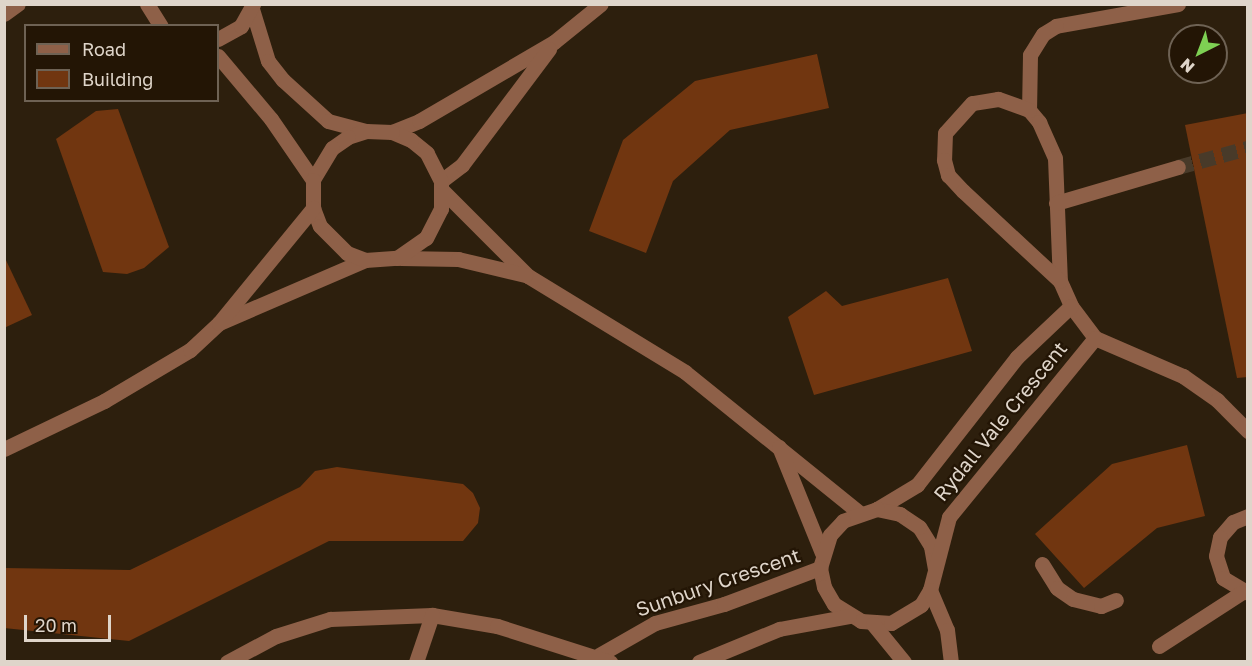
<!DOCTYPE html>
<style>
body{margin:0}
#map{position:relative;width:1252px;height:666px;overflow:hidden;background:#2d1f0d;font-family:"Golos Text",sans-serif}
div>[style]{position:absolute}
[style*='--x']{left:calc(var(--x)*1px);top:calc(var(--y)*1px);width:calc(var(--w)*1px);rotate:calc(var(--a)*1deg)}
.building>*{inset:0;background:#713610}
.minor-tunnel>*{height:15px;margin-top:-7.5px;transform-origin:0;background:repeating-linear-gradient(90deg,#483a29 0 15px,transparent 0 23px)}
.minor>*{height:15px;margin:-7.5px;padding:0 7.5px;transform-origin:7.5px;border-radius:7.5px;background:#8e6048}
span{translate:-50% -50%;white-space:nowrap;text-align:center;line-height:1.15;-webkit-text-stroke:4.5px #231505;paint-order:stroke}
.street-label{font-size:20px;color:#dfd5ca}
.frame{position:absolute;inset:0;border:6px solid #dfd5ca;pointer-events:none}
.legend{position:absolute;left:24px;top:24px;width:195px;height:78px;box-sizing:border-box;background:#231505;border:2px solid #6e6254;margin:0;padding:8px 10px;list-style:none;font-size:18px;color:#dfd5ca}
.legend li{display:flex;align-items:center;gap:12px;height:30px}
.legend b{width:30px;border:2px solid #6e6254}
.north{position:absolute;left:1168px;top:24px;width:60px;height:60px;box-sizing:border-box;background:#231505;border:2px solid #6e6254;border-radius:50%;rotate:222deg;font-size:16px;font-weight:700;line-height:24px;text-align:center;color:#dfd5ca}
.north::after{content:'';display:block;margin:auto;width:21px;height:27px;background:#7ed053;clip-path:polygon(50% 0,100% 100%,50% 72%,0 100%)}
.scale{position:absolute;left:24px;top:615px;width:87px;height:27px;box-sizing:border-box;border:3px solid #dfd5ca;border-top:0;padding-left:8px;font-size:18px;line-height:21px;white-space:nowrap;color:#dfd5ca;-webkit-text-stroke:4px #231505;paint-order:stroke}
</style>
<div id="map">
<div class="building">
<div style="clip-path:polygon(817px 54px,829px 108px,730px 130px,673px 181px,646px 253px,589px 231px,623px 140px,695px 81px)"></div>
<div style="clip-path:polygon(118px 109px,169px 247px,144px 268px,127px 274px,103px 272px,56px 139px,96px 111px)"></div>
<div style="clip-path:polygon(1248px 113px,1248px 377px,1237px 378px,1185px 125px)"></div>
<div style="clip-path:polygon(4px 256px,32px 315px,4px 328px)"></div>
<div style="clip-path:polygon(948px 278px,972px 351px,814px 395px,788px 317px,826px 291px,842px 306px)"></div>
<div style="clip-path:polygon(1187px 445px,1205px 516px,1157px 528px,1084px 588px,1035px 534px,1112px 464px)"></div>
<div style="clip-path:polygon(337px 467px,463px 484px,473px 493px,480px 508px,478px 523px,463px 541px,329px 541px,129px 641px,4px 628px,4px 568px,130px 570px,300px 487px,315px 471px)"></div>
</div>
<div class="minor-tunnel">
<div style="--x:1178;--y:167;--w:73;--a:-15.2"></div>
</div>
<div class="minor">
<div style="--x:147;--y:4;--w:26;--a:58"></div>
<div style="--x:1178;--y:4;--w:124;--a:169.8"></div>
<div style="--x:1056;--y:26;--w:15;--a:148"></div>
<div style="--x:1043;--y:34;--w:25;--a:122"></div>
<div style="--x:1030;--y:55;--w:55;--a:91"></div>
<div style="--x:1029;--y:110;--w:16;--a:50"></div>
<div style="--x:1039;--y:122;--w:39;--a:66"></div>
<div style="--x:1055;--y:158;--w:123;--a:87.7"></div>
<div style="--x:1060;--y:281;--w:27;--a:66"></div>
<div style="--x:1071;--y:306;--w:40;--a:53"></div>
<div style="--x:1095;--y:338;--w:96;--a:23.4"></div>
<div style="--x:1183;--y:376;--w:42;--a:35.2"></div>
<div style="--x:1217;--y:400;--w:44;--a:45"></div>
<div style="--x:252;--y:9;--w:54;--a:72.9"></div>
<div style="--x:268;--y:61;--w:24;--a:52"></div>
<div style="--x:283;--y:80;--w:61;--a:42.3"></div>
<div style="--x:328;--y:121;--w:39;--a:15"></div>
<div style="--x:4;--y:14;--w:17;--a:-36"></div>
<div style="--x:218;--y:39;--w:26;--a:-29"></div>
<div style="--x:241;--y:26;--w:25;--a:-61"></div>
<div style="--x:218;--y:56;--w:82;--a:49.9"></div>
<div style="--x:271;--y:119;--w:74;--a:55.5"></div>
<div style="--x:1029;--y:110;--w:33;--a:-160"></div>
<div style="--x:998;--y:99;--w:26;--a:171"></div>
<div style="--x:972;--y:103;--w:40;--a:132"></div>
<div style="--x:945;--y:133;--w:27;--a:92"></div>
<div style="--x:944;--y:160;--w:16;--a:75"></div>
<div style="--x:948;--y:175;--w:22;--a:47"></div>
<div style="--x:963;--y:191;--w:132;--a:42.9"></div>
<div style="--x:392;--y:132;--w:29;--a:-22"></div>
<div style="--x:419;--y:121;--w:156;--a:-30.3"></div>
<div style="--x:554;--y:42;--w:60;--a:-39"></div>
<div style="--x:441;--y:181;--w:26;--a:-37"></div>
<div style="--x:462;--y:165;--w:145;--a:-53.1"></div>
<div style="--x:442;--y:190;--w:122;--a:45"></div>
<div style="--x:528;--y:276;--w:184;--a:31.4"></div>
<div style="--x:685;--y:372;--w:225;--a:38.9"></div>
<div style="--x:1056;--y:203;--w:127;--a:-16.4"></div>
<div style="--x:401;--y:258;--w:57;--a:1"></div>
<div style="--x:458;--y:259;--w:69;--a:13.4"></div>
<div style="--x:219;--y:323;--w:159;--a:-23.3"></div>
<div style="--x:365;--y:260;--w:32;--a:-4"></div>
<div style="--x:397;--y:258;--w:35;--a:-35"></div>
<div style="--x:426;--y:238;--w:33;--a:-63"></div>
<div style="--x:441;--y:209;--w:28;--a:-90"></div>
<div style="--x:441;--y:181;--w:31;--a:-117"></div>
<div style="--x:427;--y:153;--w:21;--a:-141"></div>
<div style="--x:411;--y:140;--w:21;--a:-157"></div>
<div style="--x:392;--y:132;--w:26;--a:-178"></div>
<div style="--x:366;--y:131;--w:19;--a:162"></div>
<div style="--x:348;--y:137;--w:19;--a:145"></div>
<div style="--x:332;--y:148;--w:37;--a:121"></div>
<div style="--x:313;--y:180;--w:28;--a:90"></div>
<div style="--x:313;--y:208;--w:19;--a:69"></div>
<div style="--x:320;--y:226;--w:38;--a:45"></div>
<div style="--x:347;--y:253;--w:19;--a:21"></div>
<div style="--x:779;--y:447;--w:114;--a:67.9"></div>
<div style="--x:4;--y:449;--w:111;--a:-25.6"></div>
<div style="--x:104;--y:401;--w:100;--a:-30.7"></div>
<div style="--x:190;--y:350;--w:40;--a:-43"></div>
<div style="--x:219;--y:323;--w:149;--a:-50.7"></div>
<div style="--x:877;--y:509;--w:47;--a:-31"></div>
<div style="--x:917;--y:485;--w:162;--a:-52"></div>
<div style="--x:1017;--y:357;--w:74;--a:-43.4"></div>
<div style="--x:1248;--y:516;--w:16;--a:158"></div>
<div style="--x:1233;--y:522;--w:20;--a:131"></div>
<div style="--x:1220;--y:537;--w:19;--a:102"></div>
<div style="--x:1216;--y:556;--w:23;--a:72"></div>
<div style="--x:1223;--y:578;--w:29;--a:31"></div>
<div style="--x:1042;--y:564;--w:28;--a:58"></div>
<div style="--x:1057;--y:588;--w:19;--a:35"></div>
<div style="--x:1073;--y:599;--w:29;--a:14"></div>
<div style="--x:1101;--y:606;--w:16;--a:-22"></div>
<div style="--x:935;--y:569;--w:23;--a:-100"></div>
<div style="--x:931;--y:546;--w:22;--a:-122"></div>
<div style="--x:919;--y:527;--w:23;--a:-146"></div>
<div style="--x:900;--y:514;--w:24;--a:-168"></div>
<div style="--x:877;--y:509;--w:36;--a:161"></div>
<div style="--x:843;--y:521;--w:19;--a:133"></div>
<div style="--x:830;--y:535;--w:34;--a:107"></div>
<div style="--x:820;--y:568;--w:19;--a:78"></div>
<div style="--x:824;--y:587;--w:20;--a:60"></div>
<div style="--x:834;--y:604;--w:32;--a:32"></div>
<div style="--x:861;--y:621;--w:30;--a:4"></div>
<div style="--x:891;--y:623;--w:35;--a:-31"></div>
<div style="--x:921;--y:605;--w:17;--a:-59"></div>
<div style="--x:930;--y:590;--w:75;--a:-75.4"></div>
<div style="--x:949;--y:517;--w:231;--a:-50.8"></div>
<div style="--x:930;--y:590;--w:43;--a:67"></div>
<div style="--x:947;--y:630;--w:32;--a:83"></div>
<div style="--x:873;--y:624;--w:49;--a:50.8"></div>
<div style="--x:1159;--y:646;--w:98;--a:-32.9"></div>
<div style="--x:599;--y:655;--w:64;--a:-29.7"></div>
<div style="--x:655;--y:623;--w:72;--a:-15.4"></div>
<div style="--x:724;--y:604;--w:103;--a:-20.6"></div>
<div style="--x:227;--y:662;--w:55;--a:-28"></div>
<div style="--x:276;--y:636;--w:57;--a:-17.5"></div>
<div style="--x:330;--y:619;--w:102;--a:-2.2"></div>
<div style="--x:432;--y:615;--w:66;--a:9.6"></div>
<div style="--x:497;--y:626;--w:119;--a:17.7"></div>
<div style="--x:416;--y:662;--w:50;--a:-71.2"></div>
<div style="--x:699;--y:662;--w:87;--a:-22.4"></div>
<div style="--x:779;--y:629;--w:71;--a:-10.5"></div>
</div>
<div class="street-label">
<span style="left:1000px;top:421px;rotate:-51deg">Rydall Vale Crescent</span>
<span style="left:718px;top:582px;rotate:-19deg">Sunbury Crescent</span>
</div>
<div class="frame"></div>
<ul class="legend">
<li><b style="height:8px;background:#8e6048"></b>Road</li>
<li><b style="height:16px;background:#713610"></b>Building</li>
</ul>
<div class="north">N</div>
<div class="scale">20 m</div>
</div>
